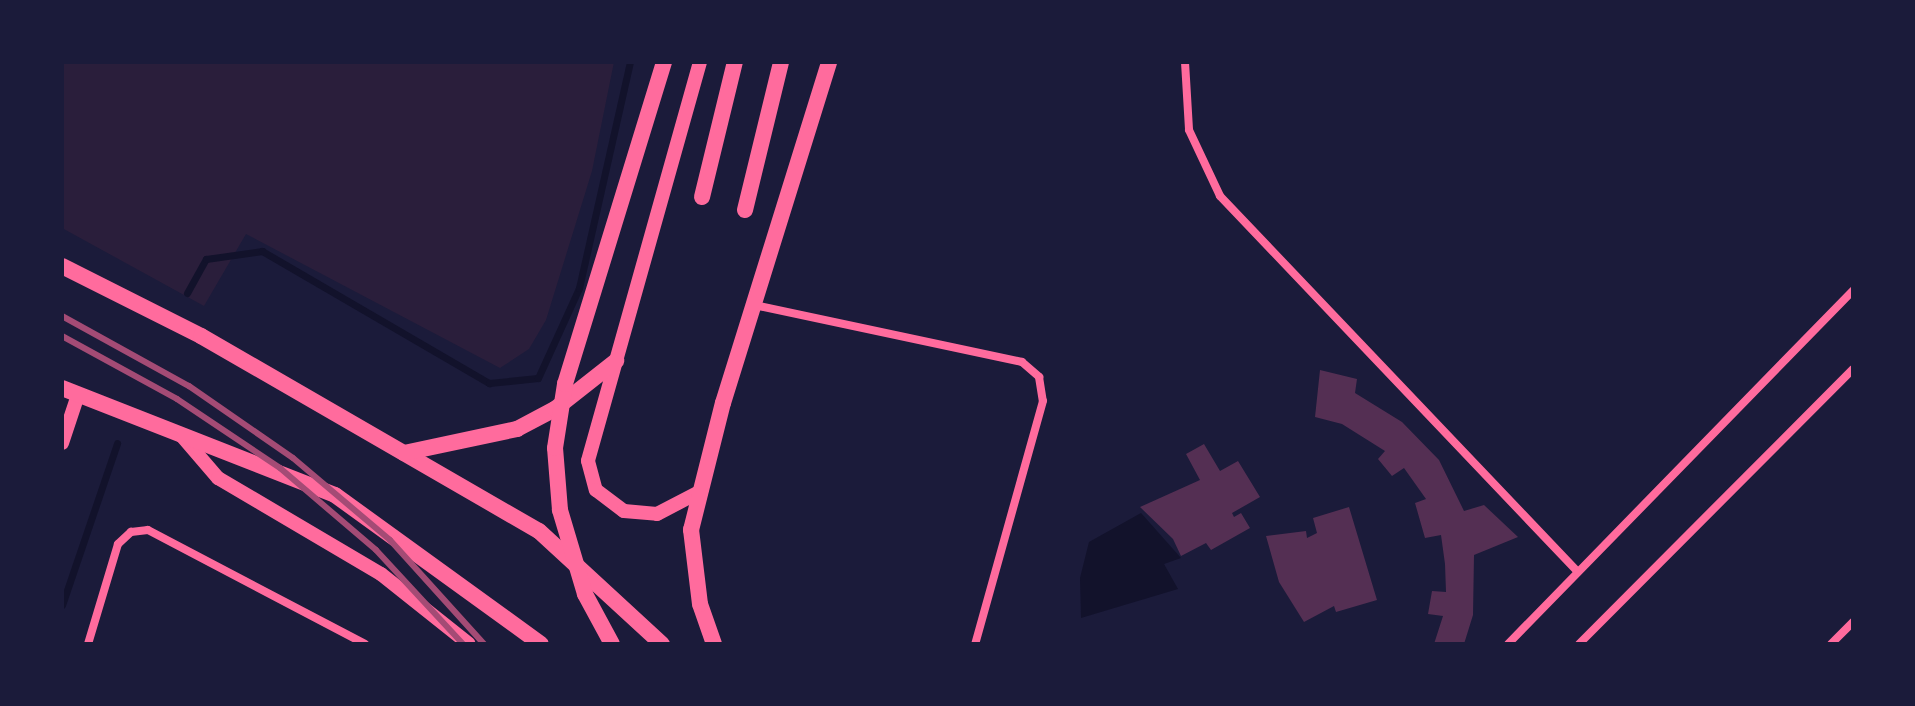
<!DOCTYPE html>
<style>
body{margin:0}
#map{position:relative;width:1915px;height:706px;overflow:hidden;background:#1b1b3a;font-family:"Open Sans",sans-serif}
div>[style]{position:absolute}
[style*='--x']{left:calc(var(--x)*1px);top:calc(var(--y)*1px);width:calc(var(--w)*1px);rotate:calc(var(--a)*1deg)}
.green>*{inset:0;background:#2a1e3b}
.water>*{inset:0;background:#12122b}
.stream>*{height:7px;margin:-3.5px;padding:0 3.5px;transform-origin:3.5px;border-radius:3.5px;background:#12122b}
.building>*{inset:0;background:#542f53}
.minor>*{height:8px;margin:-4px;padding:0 4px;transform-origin:4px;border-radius:4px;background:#ff6b9d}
.tertiary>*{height:14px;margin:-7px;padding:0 7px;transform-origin:7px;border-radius:7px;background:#ff6b9d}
.secondary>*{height:16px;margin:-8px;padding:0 8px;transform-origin:8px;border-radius:8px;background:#ff6b9d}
.rail>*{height:6px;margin:-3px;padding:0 3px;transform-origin:3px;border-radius:3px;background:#a44b75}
span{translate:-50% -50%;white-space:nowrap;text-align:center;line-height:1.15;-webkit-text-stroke:7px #1b1b3a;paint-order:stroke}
.frame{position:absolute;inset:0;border:64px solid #1b1b3a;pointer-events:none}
</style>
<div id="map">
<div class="green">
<div style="clip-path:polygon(62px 62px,614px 62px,592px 171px,546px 320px,529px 349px,500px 368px,246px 234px,204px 306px,62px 228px)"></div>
</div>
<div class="water">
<div style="clip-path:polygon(1141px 513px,1181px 558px,1164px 564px,1178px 589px,1081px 618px,1080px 578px,1089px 542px)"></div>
</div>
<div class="stream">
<div style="--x:187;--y:293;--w:39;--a:-61"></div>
<div style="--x:206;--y:259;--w:57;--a:-8.1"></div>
<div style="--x:262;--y:251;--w:263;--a:30.2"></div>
<div style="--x:489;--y:383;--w:49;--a:-5.8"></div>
<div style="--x:538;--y:378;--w:99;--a:-65.5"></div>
<div style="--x:579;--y:288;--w:232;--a:-77.3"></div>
<div style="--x:62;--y:605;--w:171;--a:-71.2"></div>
</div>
<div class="building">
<div style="clip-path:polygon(1320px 370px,1357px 379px,1355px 393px,1402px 422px,1439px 460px,1464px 511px,1484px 505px,1518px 537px,1474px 555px,1473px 615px,1464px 644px,1434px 644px,1443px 616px,1428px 614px,1432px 591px,1446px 592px,1445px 564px,1441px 535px,1425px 538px,1415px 503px,1426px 499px,1404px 468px,1392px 476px,1378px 459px,1385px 451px,1342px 424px,1315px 417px)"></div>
<div style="clip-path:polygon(1204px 444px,1220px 471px,1238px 461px,1260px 497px,1232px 513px,1234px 517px,1241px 513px,1250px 528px,1211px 550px,1206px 543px,1181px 556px,1173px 539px,1140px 507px,1200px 480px,1186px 454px)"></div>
<div style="clip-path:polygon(1349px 507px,1377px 600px,1336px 612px,1334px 606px,1304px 622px,1279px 582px,1266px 536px,1306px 531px,1307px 538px,1317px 533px,1313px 518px)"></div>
</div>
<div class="minor">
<div style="--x:1185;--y:62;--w:68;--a:86.6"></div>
<div style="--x:1189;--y:130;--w:73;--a:64.8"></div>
<div style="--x:1220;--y:196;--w:516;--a:46.41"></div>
<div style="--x:754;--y:305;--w:274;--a:12"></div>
<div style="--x:1022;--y:362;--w:23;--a:41"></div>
<div style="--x:1039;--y:377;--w:24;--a:81"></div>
<div style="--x:1043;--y:401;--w:252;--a:105.6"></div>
<div style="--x:88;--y:644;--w:104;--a:-73.3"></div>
<div style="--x:118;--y:544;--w:18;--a:-43"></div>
<div style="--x:131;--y:532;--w:17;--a:-7"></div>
<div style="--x:148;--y:530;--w:245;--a:27.7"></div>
<div style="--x:1508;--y:644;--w:494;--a:-45.7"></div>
<div style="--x:1579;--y:644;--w:388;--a:-45.1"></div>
<div style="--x:1831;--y:644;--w:31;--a:-45"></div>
</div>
<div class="tertiary">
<div style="--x:700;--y:62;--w:414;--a:105.7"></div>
<div style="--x:588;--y:461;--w:30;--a:75"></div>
<div style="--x:596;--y:490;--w:35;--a:37"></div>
<div style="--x:624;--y:511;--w:33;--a:5"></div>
<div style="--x:657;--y:514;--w:50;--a:-27.6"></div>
<div style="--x:181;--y:435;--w:57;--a:49.3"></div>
<div style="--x:218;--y:478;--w:189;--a:30.5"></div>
<div style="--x:381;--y:574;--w:112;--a:38.5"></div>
<div style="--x:62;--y:443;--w:51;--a:-71.6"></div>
</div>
<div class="secondary">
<div style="--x:702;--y:197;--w:139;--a:-76.3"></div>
<div style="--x:745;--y:210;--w:152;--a:-76.3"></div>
<div style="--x:62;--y:266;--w:156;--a:26.7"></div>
<div style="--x:201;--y:336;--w:390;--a:30"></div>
<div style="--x:539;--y:531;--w:167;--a:42.6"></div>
<div style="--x:62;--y:388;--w:293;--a:21.4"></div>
<div style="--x:335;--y:495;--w:254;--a:35.9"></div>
<div style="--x:404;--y:453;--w:116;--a:-12"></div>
<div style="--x:517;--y:429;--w:43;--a:-27.8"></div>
<div style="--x:555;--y:409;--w:78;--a:-38.2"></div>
<div style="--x:612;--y:644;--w:57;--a:-118.4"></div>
<div style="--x:585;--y:594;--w:88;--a:-106.6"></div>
<div style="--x:560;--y:510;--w:62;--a:-94.6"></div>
<div style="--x:555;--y:448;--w:65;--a:-81.1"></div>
<div style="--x:565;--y:384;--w:337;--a:-72.9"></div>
<div style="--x:714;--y:644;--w:42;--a:-109.3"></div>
<div style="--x:700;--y:604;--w:75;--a:-96.9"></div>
<div style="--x:691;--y:530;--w:131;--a:-75.9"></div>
<div style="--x:723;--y:403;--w:357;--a:-72.7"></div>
</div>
<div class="rail">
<div style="--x:62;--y:316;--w:145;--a:28.9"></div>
<div style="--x:189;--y:386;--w:126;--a:34.7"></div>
<div style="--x:293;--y:458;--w:127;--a:40.2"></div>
<div style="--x:390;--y:540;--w:140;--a:47.9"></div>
<div style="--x:62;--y:336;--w:131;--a:28.7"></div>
<div style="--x:177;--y:399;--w:124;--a:33.8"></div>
<div style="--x:280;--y:468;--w:126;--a:40.5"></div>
<div style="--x:376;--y:550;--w:128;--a:47.2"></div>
</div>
<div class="frame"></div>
</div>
